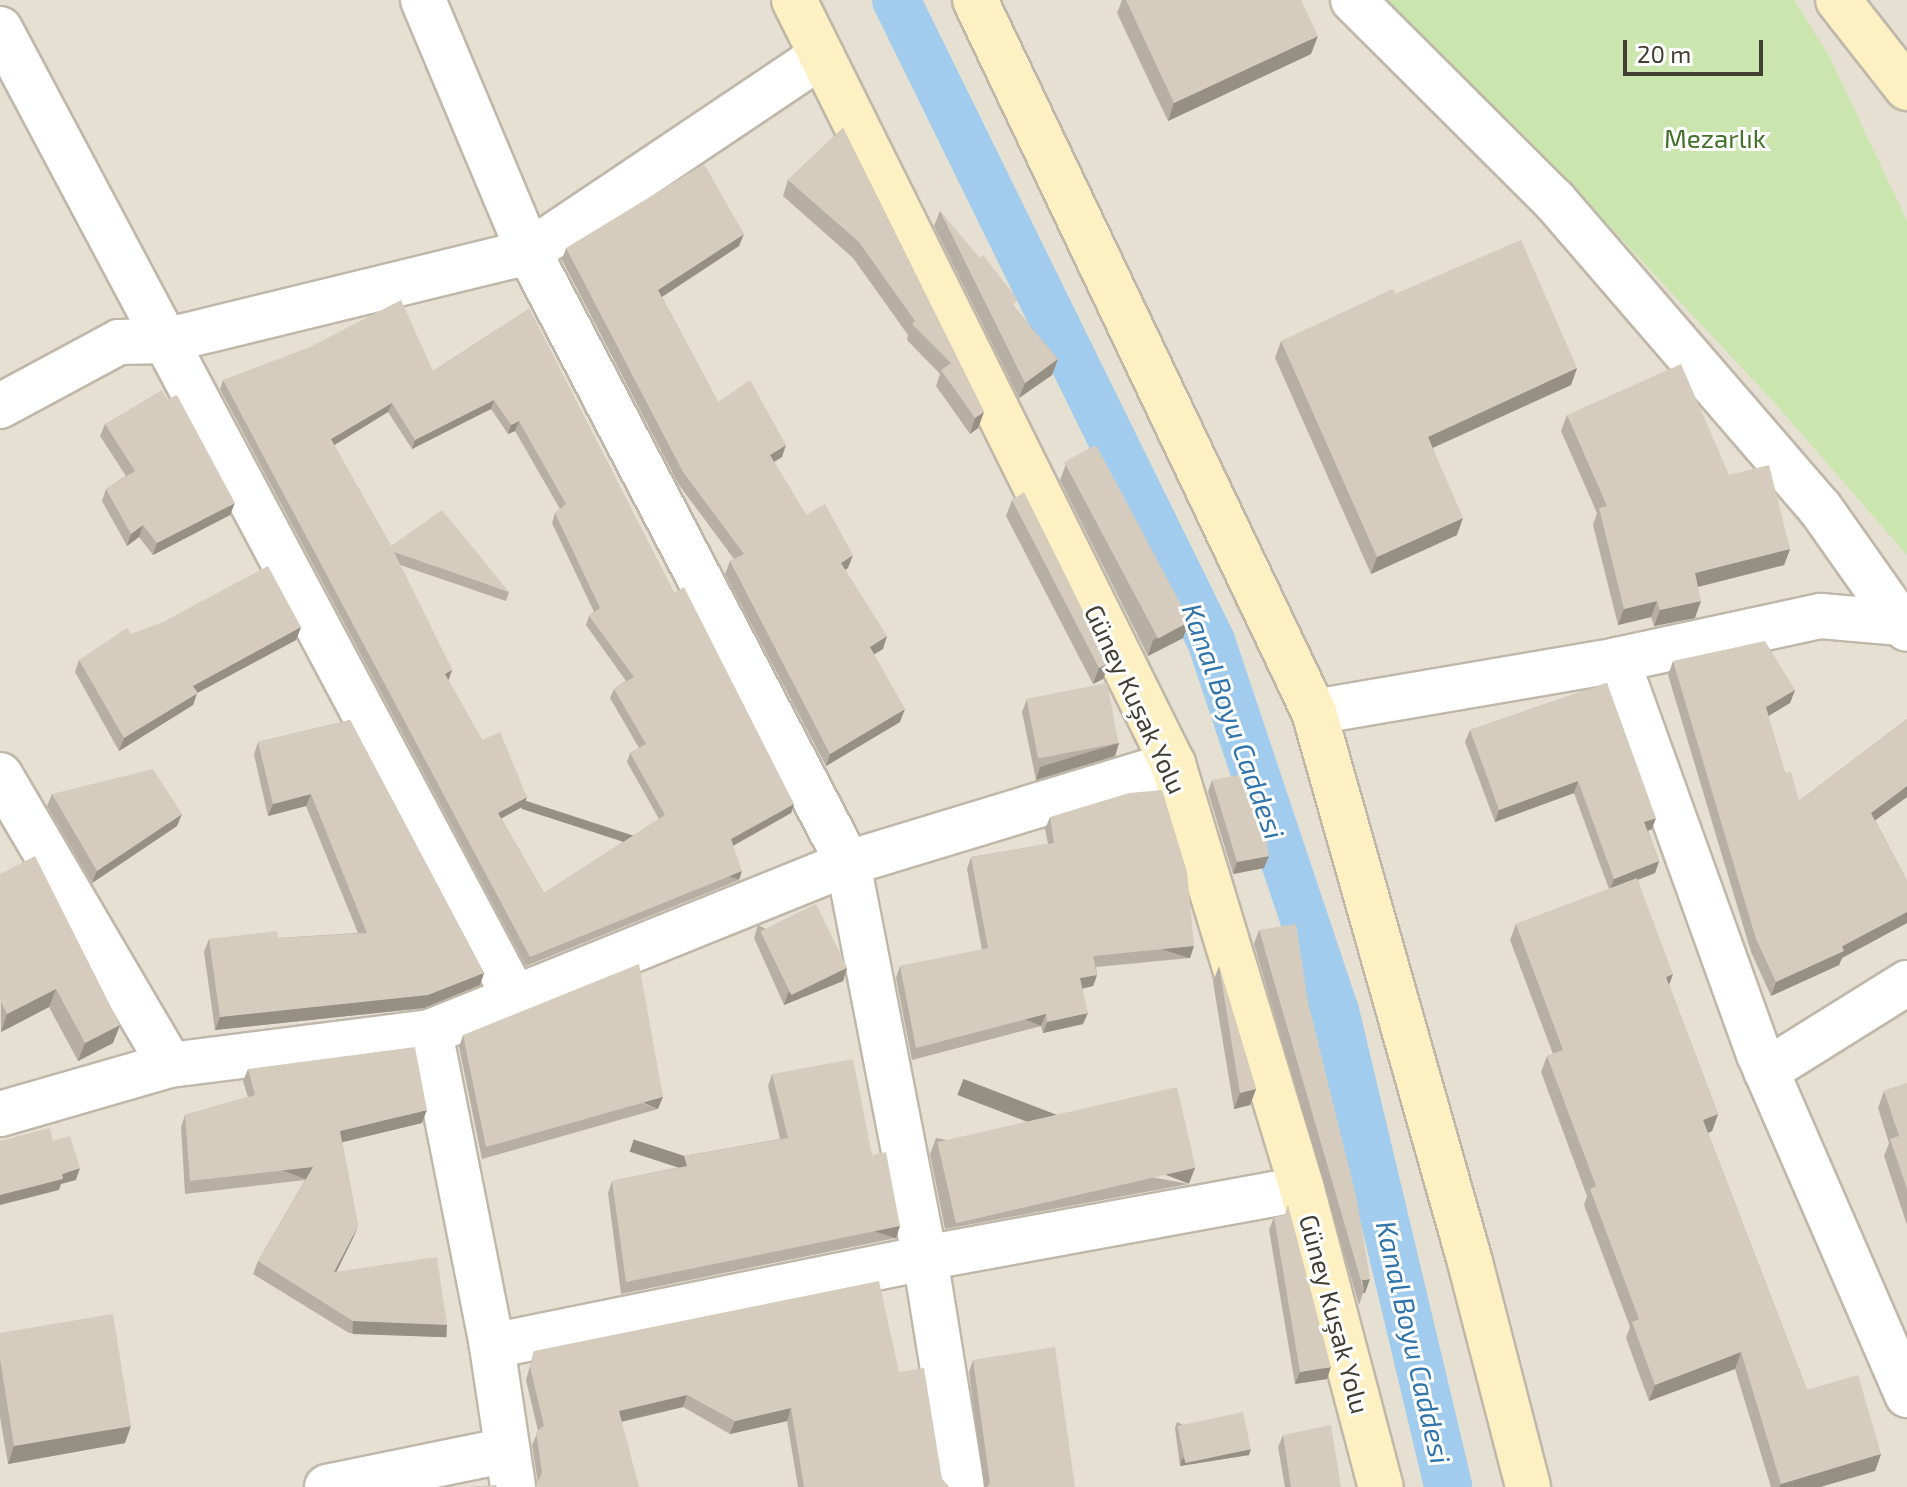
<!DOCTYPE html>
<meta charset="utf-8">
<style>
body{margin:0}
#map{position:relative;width:1907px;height:1487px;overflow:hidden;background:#f1eee4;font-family:"Exo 2",sans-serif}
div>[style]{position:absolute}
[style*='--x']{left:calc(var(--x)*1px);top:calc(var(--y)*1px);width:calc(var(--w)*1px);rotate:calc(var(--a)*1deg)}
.residential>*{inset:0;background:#e5e0d2;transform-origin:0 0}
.green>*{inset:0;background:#cae5ad}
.canal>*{height:48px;margin:-24px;padding:0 24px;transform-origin:24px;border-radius:24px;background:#a1cced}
.roads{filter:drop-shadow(2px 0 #bfb8aa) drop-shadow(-2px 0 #bfb8aa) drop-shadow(0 2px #bfb8aa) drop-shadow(0 -2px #bfb8aa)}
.minor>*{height:44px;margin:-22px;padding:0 22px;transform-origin:22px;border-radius:22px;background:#fff}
.secondary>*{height:44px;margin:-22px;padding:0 22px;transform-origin:22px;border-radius:22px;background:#fdf0c2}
.wall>*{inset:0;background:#b7afa3}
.shaded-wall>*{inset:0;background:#958f84;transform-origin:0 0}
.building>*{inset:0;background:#d5ccbd;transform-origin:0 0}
span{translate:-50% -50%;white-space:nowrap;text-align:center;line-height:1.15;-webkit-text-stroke:6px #fff;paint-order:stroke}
.park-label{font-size:26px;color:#43722a}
.street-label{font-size:26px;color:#433e34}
.water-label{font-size:28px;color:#3174ab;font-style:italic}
.scale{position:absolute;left:1623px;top:40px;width:140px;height:36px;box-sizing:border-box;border:4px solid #433e34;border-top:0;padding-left:10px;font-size:24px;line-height:28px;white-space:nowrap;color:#433e34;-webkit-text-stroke:6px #fff;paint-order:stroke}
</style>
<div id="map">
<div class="residential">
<div style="left:0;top:0;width:1907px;height:1487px"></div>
</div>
<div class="green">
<div style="clip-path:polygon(1382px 0,1794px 0,1830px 58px,1907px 221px,1907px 555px,1773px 401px,1525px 136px)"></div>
</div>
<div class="canal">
<div style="--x:896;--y:0;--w:714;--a:63.83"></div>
<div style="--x:1211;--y:641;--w:390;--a:71.5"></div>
<div style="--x:1335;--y:1011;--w:489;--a:76.6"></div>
</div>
<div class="roads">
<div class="minor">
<div style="--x:423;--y:0;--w:273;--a:67.2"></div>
<div style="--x:529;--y:252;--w:689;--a:62.43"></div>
<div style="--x:848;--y:863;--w:402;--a:79"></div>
<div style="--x:925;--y:1258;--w:232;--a:80.8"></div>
<div style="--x:1353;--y:0;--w:284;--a:44.9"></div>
<div style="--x:1554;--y:200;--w:407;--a:49.2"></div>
<div style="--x:1820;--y:508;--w:141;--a:54.8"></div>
<div style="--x:0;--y:29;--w:1100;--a:62.01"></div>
<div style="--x:0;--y:406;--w:135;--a:-28.3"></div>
<div style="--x:119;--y:342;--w:45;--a:-1.3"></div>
<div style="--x:164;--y:341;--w:376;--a:-13.7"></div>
<div style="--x:529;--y:252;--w:352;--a:-33.9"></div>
<div style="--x:1617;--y:660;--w:419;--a:70.2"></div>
<div style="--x:1759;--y:1054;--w:372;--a:66.5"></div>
<div style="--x:1314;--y:712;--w:307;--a:-9.7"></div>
<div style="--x:1617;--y:660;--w:209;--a:-12.2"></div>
<div style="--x:1821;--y:616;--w:80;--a:5"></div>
<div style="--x:1901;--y:623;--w:8;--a:45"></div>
<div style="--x:0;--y:775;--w:336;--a:59.6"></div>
<div style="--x:430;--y:1032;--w:320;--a:78.8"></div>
<div style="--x:492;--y:1346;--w:143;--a:81.5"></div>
<div style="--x:1766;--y:1071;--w:166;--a:-32"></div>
<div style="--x:0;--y:1114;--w:177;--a:-16.1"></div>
<div style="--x:170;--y:1065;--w:262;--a:-7.2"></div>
<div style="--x:430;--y:1032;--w:451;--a:-22"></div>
<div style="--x:848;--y:863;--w:340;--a:-16.9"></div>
<div style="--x:492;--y:1346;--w:442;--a:-11.5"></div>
<div style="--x:925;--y:1258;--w:383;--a:-10.4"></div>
<div style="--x:327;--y:1487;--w:184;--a:-11.6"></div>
</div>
<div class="secondary">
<div style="--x:794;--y:0;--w:853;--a:63.62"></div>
<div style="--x:1173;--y:764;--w:444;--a:73.1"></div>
<div style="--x:1302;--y:1189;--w:308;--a:75.2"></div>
<div style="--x:975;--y:0;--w:789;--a:64.54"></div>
<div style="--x:1314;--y:712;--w:572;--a:74.16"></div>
<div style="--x:1470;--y:1262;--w:232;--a:75.5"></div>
<div style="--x:1838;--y:0;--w:112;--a:51.9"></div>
</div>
</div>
<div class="wall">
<div style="clip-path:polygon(1122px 0,1301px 0,1311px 54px,1168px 121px,1117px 13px)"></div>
<div style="clip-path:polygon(843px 128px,984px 412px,978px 428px,970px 434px,936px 386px,940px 374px,907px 340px,908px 335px,853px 258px,783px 196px,788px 180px)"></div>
<div style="clip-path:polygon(940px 211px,1015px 308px,1058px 359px,1052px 375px,1019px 398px,934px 226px)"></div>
<div style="clip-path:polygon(739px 246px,662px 297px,718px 402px,782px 457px,774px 462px,806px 515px,848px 568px,845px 570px,883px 649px,874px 654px,900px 722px,826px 766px,725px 574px,730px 561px,734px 559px,679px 485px,562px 260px,566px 248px)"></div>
<div style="clip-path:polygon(1395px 294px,1577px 368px,1571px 385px,1433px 448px,1457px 535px,1371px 574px,1275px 358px,1281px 341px)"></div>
<div style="clip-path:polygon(evenodd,529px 309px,674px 593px,794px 804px,791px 813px,733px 846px,739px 880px,526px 966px,220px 389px,223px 380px,433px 371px,529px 309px,491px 409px,508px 434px,515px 431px,560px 509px,555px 513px,552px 523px,594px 612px,589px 616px,586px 625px,626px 681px,614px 689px,610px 698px,639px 748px,630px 753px,627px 762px,659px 819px,544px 893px,501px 818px,524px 806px,482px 740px,448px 680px,452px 670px,400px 565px,506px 601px,509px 592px,391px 546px,334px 445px,388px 412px,412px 449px,491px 409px)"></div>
<div style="clip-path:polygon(1567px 415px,1729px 475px,1790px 549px,1784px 565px,1698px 587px,1695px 618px,1654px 626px,1651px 617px,1618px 625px,1593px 525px,1597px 513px,1561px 431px)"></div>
<div style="clip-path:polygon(105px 424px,230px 515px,153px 555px,139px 537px,127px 546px,102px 501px,106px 489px,126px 476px,100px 436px)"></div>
<div style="clip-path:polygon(1066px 464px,1189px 622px,1183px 638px,1148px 656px,1060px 480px)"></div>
<div style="clip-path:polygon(1012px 500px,1109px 663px,1103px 679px,1093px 684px,1006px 516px)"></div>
<div style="clip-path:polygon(301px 627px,296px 640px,197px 693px,193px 705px,119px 751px,75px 672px,79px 660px,131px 634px)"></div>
<div style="clip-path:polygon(1673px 661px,1795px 690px,1790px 703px,1768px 716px,1785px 773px,1799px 801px,1907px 719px,1907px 797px,1875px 820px,1907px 881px,1907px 923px,1842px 958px,1839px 965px,1771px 996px,1751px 952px,1668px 675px)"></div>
<div style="clip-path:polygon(1607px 683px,1652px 829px,1648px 831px,1659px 861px,1655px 873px,1638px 880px,1669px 985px,1718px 1114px,1712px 1131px,1708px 1133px,1807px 1390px,1881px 1454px,1875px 1471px,1820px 1487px,1771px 1487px,1735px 1369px,1649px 1401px,1626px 1338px,1630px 1327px,1584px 1205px,1587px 1196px,1541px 1072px,1547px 1056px,1553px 1054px,1510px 940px,1516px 924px,1609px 889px,1574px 793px,1495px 822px,1465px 742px,1470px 730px)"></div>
<div style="clip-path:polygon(1027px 699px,1119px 743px,1115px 756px,1036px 780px,1022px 712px)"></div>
<div style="clip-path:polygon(350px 720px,484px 973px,480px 985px,424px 1008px,215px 1030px,204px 952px,209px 939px,278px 938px,358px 933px,306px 806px,268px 816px,254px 755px,258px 742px)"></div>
<div style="clip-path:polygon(1212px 780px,1264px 868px,1233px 874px,1208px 792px)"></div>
<div style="clip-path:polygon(52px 794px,177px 826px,92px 883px,47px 806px)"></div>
<div style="clip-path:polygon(1050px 817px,1190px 958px,1096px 967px,1097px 975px,1093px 986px,1082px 989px,1083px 1024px,1043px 1033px,1041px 1026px,912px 1060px,896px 978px,900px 966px,982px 950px,967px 869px,971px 857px,1048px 844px,1045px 829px)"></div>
<div style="clip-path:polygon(0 874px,120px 1025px,113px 1043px,78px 1061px,49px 1007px,1px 1032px)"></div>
<div style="clip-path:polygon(758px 925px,847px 968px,843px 981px,784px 1005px,754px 938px)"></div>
<div style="clip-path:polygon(1259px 930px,1308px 1002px,1365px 1293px,1363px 1293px,1359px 1305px,1254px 944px)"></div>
<div style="clip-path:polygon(1219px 966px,1256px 1089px,1250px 1105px,1234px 1109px,1213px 982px)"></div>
<div style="clip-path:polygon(463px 1035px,658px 1109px,482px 1159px,459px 1047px)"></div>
<div style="clip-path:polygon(248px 1069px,422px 1123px,342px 1142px,358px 1226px,353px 1238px,336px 1272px,447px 1325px,442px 1337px,349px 1333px,253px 1274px,258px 1261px,305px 1180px,185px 1194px,181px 1127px,185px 1115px,248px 1097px,243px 1081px)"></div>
<div style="clip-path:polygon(772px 1074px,872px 1155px,896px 1238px,621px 1294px,608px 1193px,612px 1181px,680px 1167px,684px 1156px,780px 1139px,768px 1086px)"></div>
<div style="clip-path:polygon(1907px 1083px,1907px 1225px,1884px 1156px,1889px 1143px,1878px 1108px,1884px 1091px)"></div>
<div style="clip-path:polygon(936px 1138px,1189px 1184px,945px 1229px,930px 1154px)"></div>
<div style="clip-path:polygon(1288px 1205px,1327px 1379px,1295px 1384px,1269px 1230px,1274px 1217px,1285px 1216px)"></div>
<div style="clip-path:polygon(0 1333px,125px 1443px,8px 1464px,0 1417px)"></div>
<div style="clip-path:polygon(534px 1351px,899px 1372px,942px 1479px,949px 1487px,798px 1487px,787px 1421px,730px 1434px,683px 1407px,622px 1422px,538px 1483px,532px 1445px,538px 1431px,526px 1380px)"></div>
<div style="clip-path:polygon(973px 1360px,1075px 1487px,984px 1487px,969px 1372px)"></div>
<div style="clip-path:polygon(1177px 1422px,1249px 1455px,1180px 1466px,1175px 1428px)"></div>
<div style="clip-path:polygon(1283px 1435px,1341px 1487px,1285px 1487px,1278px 1447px)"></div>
</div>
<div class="shaded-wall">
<div style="clip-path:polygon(1318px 36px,1311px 54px,1168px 121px,1174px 103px)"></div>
<div style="clip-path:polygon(744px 234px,739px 246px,654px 302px,658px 290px)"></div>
<div style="clip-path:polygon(1058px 359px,1052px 375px,1019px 398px,1025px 383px)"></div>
<div style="clip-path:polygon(1577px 368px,1571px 385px,1421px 453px,1428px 437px)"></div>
<div style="clip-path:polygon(494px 400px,491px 409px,412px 449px,415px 440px)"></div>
<div style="clip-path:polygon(392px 403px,388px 412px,328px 449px,331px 439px)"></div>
<div style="clip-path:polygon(984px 412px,978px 428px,970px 434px,975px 418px)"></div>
<div style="clip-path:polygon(519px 421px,515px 431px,508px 434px,511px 425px)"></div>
<div style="clip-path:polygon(786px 445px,782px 457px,765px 467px,770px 455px)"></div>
<div style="clip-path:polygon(235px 503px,230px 515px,153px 555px,157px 543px)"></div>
<div style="clip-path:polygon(1463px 518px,1457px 535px,1371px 574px,1377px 557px)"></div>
<div style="clip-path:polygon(143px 525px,139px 537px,127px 546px,131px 534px)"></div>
<div style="clip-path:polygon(1790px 549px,1784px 565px,1689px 589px,1695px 573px)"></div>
<div style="clip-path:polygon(853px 555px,848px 568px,836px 575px,841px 563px)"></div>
<div style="clip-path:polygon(1657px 601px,1651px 617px,1618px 625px,1624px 609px)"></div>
<div style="clip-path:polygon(1701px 601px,1695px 618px,1654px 626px,1660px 610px)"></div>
<div style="clip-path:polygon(1189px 622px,1183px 638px,1148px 656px,1153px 640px)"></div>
<div style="clip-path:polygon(301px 627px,296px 640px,197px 693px,193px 705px,119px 751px,124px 738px,193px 686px)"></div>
<div style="clip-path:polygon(887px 636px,883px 649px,866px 659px,870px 647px)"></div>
<div style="clip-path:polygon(1109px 663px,1103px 679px,1093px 684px,1099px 668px)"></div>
<div style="clip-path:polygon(452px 670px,449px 679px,442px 684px,445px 674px)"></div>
<div style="clip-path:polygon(1795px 690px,1790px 703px,1760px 721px,1766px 707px)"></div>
<div style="clip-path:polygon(905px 709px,900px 722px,826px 766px,830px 754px)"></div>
<div style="clip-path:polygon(1119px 743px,1115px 756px,1036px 780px,1040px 767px)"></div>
<div style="clip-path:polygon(1578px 781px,1574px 793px,1495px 822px,1499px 810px)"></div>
<div style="clip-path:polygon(1907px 786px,1907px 797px,1866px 827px,1871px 813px)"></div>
<div style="clip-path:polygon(311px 794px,306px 806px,268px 816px,273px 804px)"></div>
<div style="clip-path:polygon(527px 797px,524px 806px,495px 822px,498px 813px)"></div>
<div style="clip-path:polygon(794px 804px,791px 813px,727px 849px,731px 839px)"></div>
<div style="clip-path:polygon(182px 814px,177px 826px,92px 883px,97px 871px)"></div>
<div style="clip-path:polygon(1656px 818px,1652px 829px,1640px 834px,1644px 822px)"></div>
<div style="clip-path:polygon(1269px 856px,1264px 868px,1233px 874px,1237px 862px)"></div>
<div style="clip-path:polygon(1659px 861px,1655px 873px,1610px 890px,1614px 879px)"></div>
<div style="left:742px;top:871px;width:9px;height:229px;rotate:108deg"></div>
<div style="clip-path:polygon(1907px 912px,1907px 923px,1842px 958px,1839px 965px,1771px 996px,1776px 982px)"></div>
<div style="left:1194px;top:946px;width:13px;height:101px;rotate:108deg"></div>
<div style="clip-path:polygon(847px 968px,843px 981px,784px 1005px,788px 993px)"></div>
<div style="clip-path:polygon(484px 973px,480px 985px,424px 1008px,215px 1030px,220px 1017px)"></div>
<div style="clip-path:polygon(1673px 974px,1667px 991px,1666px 977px)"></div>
<div style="clip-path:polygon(1097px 975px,1093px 986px,1075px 990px,1080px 978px)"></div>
<div style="clip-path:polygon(56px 989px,49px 1007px,1px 1032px,7px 1014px)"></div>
<div style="clip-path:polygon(1088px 1013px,1083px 1024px,1043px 1033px,1047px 1022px)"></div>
<div style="left:1046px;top:1014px;width:13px;height:134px;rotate:113deg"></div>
<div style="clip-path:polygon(120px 1025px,113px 1043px,78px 1061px,85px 1043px)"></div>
<div style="clip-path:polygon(1256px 1089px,1250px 1105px,1234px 1109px,1240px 1093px)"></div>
<div style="left:663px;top:1097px;width:13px;height:184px;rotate:113deg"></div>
<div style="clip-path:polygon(427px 1110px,422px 1123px,335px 1144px,340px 1131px)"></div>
<div style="clip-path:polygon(1718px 1114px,1712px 1131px,1697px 1137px,1703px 1120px)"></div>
<div style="left:313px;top:1167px;width:14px;height:124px;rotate:111deg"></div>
<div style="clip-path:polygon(80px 1168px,76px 1180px,61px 1184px,59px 1190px,0 1205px,0 1195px)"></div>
<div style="left:1195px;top:1168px;width:17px;height:248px;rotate:111deg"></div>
<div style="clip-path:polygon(358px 1226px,353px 1238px,330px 1285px,334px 1272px)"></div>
<div style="left:900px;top:1226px;width:13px;height:280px;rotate:108deg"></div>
<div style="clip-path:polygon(1370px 1279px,1365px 1293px,1363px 1293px,1364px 1291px,1362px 1280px)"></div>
<div style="left:353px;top:1321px;width:94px;height:13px;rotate:2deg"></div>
<div style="clip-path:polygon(1741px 1352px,1735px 1369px,1649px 1401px,1655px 1385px)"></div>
<div style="clip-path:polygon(1331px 1367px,1327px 1379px,1295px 1384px,1300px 1372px)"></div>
<div style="clip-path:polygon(687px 1395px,683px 1407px,615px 1423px,619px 1411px)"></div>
<div style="clip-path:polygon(791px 1408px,787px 1421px,730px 1434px,735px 1421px)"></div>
<div style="clip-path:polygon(131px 1426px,125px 1443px,8px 1464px,14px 1446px)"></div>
<div style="clip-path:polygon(1251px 1449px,1249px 1455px,1180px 1466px,1182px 1459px)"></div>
<div style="clip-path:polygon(1881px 1454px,1875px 1471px,1820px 1487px,1779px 1487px,1781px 1484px)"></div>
</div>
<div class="building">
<div style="clip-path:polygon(1126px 0,1301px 0,1318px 36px,1174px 103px)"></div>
<div style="clip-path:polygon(843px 128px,984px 412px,975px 418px,941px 370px,951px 363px,912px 324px,915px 321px,859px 242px,788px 180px)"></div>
<div style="clip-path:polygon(704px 164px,744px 234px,658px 290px,718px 402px,750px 380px,786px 445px,770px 455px,806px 515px,825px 504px,853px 555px,841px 563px,887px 636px,870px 647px,905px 709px,830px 754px,730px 561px,744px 554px,683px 472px,566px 248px)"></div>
<div style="clip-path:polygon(940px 211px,980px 258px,983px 255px,1018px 300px,1012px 305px,1058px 359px,1025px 383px)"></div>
<div style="clip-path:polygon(1521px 240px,1577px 368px,1428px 437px,1463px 518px,1377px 557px,1281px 341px,1393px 289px,1395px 294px)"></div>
<div style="clip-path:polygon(evenodd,401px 300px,433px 371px,529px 309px,674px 593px,684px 587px,794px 804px,731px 839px,742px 871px,530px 957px,223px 380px,310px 347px,401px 300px,494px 400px,511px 425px,519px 421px,566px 504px,555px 513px,600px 608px,589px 616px,634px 677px,614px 689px,646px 744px,630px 753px,665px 815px,544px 893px,498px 813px,527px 797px,500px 732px,482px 740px,445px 674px,452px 670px,394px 552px,509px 592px,442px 510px,391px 546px,331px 439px,392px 403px,415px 440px,494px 400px)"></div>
<div style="clip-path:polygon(1681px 364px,1729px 475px,1769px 465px,1790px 549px,1695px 573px,1701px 601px,1660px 610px,1657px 601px,1624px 609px,1599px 508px,1607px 506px,1567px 415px)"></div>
<div style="clip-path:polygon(162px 390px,167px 399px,177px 395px,235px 503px,157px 543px,143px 525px,131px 534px,106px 489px,135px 471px,105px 424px)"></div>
<div style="left:1096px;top:445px;width:200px;height:36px;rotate:62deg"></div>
<div style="clip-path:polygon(1024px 492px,1109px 663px,1099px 668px,1012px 500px)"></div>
<div style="clip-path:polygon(268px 566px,301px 627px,193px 686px,198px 693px,124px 738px,79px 660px,127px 628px,131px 634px,163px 622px)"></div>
<div style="clip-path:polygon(1765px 641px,1795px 690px,1766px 707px,1785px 773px,1791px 772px,1799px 801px,1907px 719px,1907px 786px,1871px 813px,1907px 881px,1907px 912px,1842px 946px,1844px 951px,1776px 982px,1756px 939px,1673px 661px)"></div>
<div style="left:1107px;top:683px;width:61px;height:82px;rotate:79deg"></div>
<div style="clip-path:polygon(1607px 683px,1656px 818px,1644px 822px,1659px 861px,1614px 879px,1578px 781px,1499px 810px,1470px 730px)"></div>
<div style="clip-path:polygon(350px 720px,484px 973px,428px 995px,220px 1017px,209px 939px,277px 931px,278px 938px,367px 933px,311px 794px,273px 804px,258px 742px)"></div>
<div style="clip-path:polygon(153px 769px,182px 814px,97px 871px,52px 794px)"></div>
<div style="clip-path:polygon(1254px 772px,1269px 856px,1237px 862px,1212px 780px)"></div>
<div style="clip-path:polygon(1162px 790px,1187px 872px,1194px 946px,1093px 956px,1097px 975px,1080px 978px,1088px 1013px,1047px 1022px,1046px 1014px,916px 1048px,900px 966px,988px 948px,971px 857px,1054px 843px,1050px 817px,1129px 793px)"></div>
<div style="clip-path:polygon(35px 856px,120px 1025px,85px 1043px,56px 989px,7px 1014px,0 1000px,0 874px)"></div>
<div style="clip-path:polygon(1637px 878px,1673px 974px,1666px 977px,1718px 1114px,1703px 1120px,1807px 1390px,1858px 1375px,1881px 1454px,1781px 1484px,1741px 1352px,1655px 1385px,1632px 1322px,1639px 1319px,1590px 1189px,1596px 1186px,1547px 1056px,1563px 1050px,1516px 924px)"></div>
<div style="left:816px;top:904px;width:71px;height:62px;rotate:64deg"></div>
<div style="clip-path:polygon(1296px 924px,1308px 1002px,1357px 1200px,1370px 1279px,1362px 1280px,1364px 1291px,1259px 930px)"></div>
<div style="clip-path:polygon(639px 964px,663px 1097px,486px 1147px,463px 1035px)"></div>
<div style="clip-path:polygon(1219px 966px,1256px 1089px,1240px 1093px)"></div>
<div style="clip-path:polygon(415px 1047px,427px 1110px,340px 1131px,358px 1226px,334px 1272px,437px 1257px,447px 1325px,353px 1321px,258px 1261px,313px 1167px,190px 1181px,185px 1115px,255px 1095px,248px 1069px)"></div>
<div style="clip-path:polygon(853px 1059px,872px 1155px,886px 1152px,900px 1226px,626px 1282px,612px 1181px,687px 1166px,684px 1156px,788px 1138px,772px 1074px)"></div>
<div style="clip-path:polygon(1907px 1083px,1907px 1189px,1890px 1139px,1899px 1136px,1884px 1091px)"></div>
<div style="left:1177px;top:1087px;width:83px;height:246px;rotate:77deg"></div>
<div style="clip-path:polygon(50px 1128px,53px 1141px,70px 1136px,80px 1168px,62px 1174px,63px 1179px,0 1195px,0 1141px)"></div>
<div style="clip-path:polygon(1288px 1205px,1331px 1367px,1300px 1372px,1274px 1217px,1286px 1215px)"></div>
<div style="clip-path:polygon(879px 1281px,899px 1372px,924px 1368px,942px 1479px,949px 1487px,804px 1487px,791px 1408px,735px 1421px,687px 1395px,619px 1411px,639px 1487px,536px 1487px,542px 1472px,536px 1432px,544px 1426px,530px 1367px,534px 1351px)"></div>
<div style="clip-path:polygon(113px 1314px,131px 1426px,14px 1446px,0 1359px,0 1333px)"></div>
<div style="clip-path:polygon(1055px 1347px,1075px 1487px,987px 1487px,990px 1483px,973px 1360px)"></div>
<div style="left:1243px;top:1412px;width:38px;height:67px;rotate:78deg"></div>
<div style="clip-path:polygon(1331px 1425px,1341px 1487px,1291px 1487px,1283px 1435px)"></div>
<div style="clip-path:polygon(496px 1485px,497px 1487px,467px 1487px)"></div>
</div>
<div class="park-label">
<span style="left:1715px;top:138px">Mezarlık</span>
</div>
<div class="street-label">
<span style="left:1136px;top:699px;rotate:65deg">Güney Kuşak Yolu</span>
<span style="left:1335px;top:1314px;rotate:75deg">Güney Kuşak Yolu</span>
</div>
<div class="water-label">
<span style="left:1234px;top:721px;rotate:70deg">Kanal Boyu Caddesi</span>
<span style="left:1414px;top:1342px;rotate:77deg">Kanal Boyu Caddesi</span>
</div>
<div class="scale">20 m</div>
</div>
